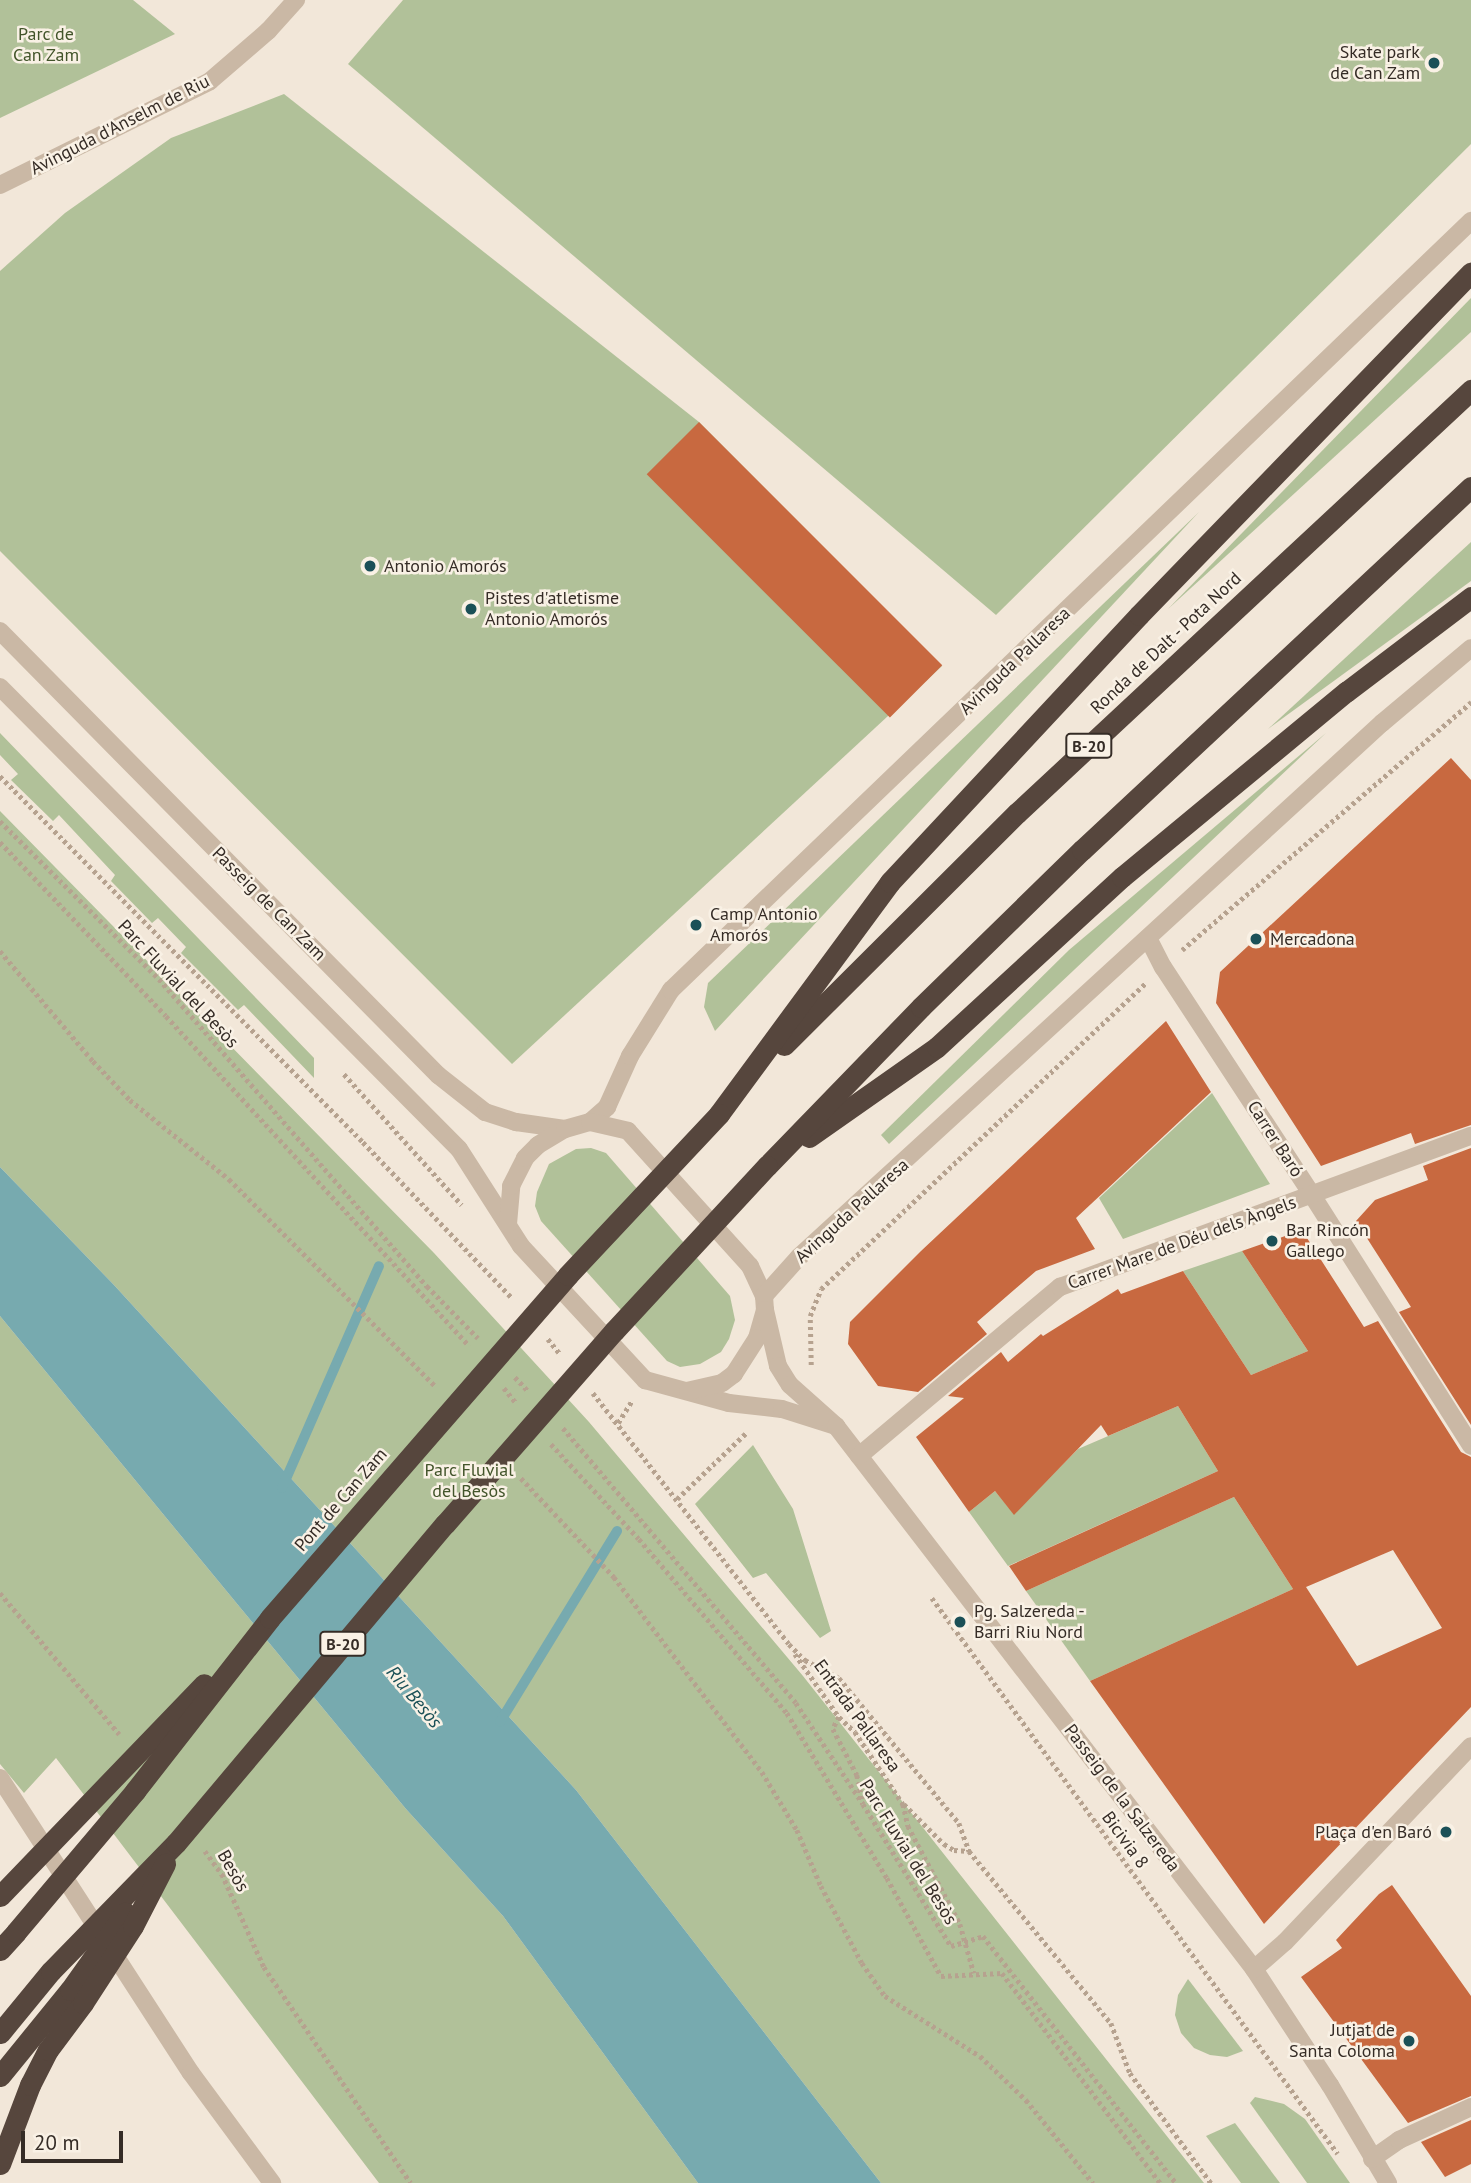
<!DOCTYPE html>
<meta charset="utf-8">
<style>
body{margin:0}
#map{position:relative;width:1471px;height:2183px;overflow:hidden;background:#f2e7d9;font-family:"PT Sans",sans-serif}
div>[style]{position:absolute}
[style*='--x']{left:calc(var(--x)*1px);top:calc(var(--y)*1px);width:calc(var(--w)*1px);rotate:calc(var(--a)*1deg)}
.green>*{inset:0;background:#b1c199}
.water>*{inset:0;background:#77aaaf}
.stream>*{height:10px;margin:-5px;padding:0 5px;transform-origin:5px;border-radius:5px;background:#77aaaf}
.building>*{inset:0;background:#c86940;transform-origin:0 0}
.path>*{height:4.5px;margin-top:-2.25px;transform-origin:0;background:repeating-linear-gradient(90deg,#b6a28f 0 3.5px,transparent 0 7px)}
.minor>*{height:18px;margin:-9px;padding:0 9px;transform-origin:9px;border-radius:9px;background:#cab8a5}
.highway>*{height:21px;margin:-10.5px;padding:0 10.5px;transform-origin:10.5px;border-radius:10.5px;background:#56463d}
.highway-bridge>*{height:21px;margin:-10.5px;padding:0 10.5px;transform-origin:10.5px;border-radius:10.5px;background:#56463d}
.dots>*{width:19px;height:19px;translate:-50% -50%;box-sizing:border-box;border:4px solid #f9f1e5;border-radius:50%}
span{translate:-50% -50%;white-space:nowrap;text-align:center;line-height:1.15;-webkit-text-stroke:5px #f9f1e5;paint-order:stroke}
.shield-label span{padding:2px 5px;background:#f9f1e5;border:2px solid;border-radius:5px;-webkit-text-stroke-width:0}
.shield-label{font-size:16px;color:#352c26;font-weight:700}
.park-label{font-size:18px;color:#42542a}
.poi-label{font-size:18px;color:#352c26}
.right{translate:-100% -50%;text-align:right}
.left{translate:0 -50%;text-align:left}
.street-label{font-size:18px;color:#352c26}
.water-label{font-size:19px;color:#1b5057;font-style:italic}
.scale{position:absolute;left:21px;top:2131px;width:102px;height:32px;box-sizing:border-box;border:4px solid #352c26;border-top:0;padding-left:9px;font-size:21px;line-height:24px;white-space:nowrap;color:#352c26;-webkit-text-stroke:5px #f9f1e5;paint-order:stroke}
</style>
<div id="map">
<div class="green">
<div style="clip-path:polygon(0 0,133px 0,175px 34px,0 118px)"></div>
<div style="clip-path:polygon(403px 0,1471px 0,1471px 144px,996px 615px,348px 64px)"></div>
<div style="clip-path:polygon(284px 94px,699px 422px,942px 666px,512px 1064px,0 551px,0 271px,65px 213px,171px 138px)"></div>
<div style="clip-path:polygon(1471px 298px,1471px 332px,1168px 609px)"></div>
<div style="clip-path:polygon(1199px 512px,715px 1031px,704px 1007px,708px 983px)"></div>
<div style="clip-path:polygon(1471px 542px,1471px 581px,1268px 729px)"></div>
<div style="clip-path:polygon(0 733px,314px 1058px,314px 1078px,244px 1005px,238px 1010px,181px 953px,186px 947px,158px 918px,152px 923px,111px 881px,115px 875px,59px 815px,53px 821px,11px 780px,18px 774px,0 755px)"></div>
<div style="clip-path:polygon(1326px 733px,889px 1144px,881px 1135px,1069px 950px)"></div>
<div style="clip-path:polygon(0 811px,434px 1253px,589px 1422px,803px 1676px,1204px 2183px,881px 2183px,576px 1790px,114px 1285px,0 1167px)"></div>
<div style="clip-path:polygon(1212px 1093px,1270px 1184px,1123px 1239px,1099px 1198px)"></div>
<div style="clip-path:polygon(591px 1148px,606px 1153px,730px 1296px,735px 1320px,729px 1339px,721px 1352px,700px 1364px,680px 1367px,667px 1361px,541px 1221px,535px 1206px,537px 1192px,549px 1164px,576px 1149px)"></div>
<div style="clip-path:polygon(1242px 1251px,1308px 1351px,1251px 1375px,1183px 1271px)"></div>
<div style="clip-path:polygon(0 1316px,406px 1809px,503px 1916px,698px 2183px,379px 2183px,56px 1758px,24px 1793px,0 1764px)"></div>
<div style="clip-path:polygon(1178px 1406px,1218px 1471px,1008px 1566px,969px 1512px,995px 1491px,1014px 1514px,1078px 1449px)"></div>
<div style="clip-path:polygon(753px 1445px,793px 1509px,831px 1631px,820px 1638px,766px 1573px,753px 1578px,695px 1504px)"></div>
<div style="clip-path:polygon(1234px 1497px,1293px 1589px,1090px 1681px,1026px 1591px)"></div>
<div style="clip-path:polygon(1188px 1979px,1243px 2051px,1227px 2057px,1210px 2055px,1194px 2048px,1181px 2033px,1175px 2015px,1178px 1995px)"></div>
<div style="clip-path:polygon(1255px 2097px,1284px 2104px,1305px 2119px,1350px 2183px,1307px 2183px,1250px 2103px)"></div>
<div style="clip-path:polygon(1235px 2123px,1280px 2183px,1241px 2183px,1206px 2136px)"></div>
</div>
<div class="water">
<div style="clip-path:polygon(0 1167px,114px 1285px,576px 1790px,881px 2183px,698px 2183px,503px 1916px,406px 1809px,0 1316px)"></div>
</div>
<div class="stream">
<div style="--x:282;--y:1488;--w:242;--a:-66.4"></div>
<div style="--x:500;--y:1722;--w:224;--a:-58.5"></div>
</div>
<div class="building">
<div style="left:699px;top:422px;width:344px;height:74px;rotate:45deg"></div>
<div style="clip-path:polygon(1451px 758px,1471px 780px,1471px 1125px,1415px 1144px,1411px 1133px,1321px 1166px,1216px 1003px,1220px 972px)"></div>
<div style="clip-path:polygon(1166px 1021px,1211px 1092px,1076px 1218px,1095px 1249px,1036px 1271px,977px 1322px,987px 1334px,918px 1392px,878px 1386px,848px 1344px,850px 1322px,921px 1251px)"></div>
<div style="clip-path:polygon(1471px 1148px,1471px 1425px,1399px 1312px,1411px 1307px,1356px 1221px,1375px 1200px,1428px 1180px,1423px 1166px)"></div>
<div style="clip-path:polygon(evenodd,1294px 1233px,1307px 1238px,1364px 1327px,1378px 1321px,1461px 1452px,1471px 1457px,1471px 1707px,1264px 1924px,1090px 1681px,1293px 1589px,1234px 1497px,1026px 1591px,1009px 1566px,1218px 1471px,1178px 1406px,1108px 1436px,1101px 1425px,1014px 1515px,995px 1491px,969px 1512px,916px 1437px,964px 1398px,948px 1396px,1001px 1352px,1008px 1362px,1041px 1334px,1043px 1336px,1118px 1289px,1121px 1294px,1183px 1271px,1251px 1375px,1308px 1351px,1242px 1251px,1294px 1233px,1393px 1550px,1442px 1628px,1357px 1666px,1306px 1587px,1393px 1550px)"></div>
<div style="clip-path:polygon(1392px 1885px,1471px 1996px,1471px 2096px,1408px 2123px,1301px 1977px,1342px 1948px,1336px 1940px,1379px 1894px)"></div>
<div style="clip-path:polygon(1471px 2120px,1471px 2164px,1445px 2177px,1421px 2142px)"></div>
</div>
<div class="path">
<div style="--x:0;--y:776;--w:515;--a:45.24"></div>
<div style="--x:363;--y:1142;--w:216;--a:46.3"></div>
<div style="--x:0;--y:821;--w:224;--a:44.8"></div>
<div style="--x:159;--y:979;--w:408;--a:48.9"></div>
<div style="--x:427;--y:1286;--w:73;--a:45.6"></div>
<div style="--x:0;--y:842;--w:240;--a:46.3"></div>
<div style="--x:166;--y:1016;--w:448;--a:47.4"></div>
<div style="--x:1182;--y:950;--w:381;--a:-40.6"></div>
<div style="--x:0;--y:951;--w:144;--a:49.8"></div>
<div style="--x:93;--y:1061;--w:54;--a:46.5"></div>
<div style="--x:130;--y:1100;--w:127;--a:38.6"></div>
<div style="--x:229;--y:1179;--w:293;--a:45.1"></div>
<div style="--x:344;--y:1074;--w:176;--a:48"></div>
<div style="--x:548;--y:1339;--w:19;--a:51"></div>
<div style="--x:811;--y:1365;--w:49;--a:-91.2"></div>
<div style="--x:810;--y:1316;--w:29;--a:-68"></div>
<div style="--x:821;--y:1289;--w:445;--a:-43.3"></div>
<div style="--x:515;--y:1377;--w:19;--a:47"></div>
<div style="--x:504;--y:1388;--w:19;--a:51"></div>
<div style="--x:593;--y:1393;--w:318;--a:52"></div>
<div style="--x:789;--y:1644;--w:23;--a:45"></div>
<div style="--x:805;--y:1660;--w:38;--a:28"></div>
<div style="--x:839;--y:1678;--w:188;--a:50.4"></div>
<div style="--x:959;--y:1823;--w:30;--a:70"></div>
<div style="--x:969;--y:1851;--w:223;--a:50.5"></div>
<div style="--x:1111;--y:2023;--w:53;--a:69.2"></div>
<div style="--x:1130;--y:2073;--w:137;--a:53.6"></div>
<div style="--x:618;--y:1423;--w:25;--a:-58"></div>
<div style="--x:563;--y:1428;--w:360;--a:49.7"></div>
<div style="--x:796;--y:1703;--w:121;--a:56.4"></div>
<div style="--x:863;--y:1804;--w:167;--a:58.2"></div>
<div style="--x:951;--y:1946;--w:34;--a:-17"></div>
<div style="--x:983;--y:1936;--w:313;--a:52"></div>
<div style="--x:551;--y:1444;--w:129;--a:47.2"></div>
<div style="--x:639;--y:1539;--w:228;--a:49.6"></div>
<div style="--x:787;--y:1713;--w:193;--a:58.8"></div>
<div style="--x:887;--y:1878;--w:112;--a:61.1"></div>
<div style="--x:941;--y:1976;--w:61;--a:-2.8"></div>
<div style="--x:1002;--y:1973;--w:263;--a:53"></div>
<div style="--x:521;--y:1478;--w:136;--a:46.8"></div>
<div style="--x:614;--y:1577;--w:245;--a:52.8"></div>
<div style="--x:762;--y:1772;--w:68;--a:58.9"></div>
<div style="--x:797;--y:1830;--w:61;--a:66.8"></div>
<div style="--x:821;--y:1886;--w:87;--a:62"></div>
<div style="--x:862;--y:1963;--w:40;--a:55.1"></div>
<div style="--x:885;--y:1996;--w:112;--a:32.3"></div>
<div style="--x:980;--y:2056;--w:64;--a:43.7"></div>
<div style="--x:1026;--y:2100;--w:107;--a:51.1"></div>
<div style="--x:677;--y:1499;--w:97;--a:-43.7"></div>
<div style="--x:0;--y:1593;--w:185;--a:49.8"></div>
<div style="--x:932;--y:1598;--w:688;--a:53.86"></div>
<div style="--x:795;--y:1654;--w:77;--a:55.1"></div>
<div style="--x:839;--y:1717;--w:22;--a:43"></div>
<div style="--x:855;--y:1732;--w:87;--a:56.3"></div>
<div style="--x:903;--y:1804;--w:23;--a:77"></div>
<div style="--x:908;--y:1826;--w:111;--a:62"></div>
<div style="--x:960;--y:1924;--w:51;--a:74.1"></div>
<div style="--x:839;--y:1717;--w:13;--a:117"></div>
<div style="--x:833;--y:1729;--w:52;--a:62.4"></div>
<div style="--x:857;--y:1775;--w:29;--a:78"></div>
<div style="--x:904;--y:1804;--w:57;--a:45"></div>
<div style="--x:944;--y:1844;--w:12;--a:31"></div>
<div style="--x:954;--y:1850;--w:15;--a:4"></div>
<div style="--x:205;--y:1851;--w:29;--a:54"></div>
<div style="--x:222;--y:1874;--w:102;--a:65.7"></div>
<div style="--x:264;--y:1967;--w:261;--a:55.8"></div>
</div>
<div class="minor">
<div style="--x:0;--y:185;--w:234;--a:-26.3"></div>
<div style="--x:210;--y:81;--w:77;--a:-40.8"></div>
<div style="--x:268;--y:31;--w:42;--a:-47.9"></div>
<div style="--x:0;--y:631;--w:624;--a:45.39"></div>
<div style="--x:438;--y:1075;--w:60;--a:38.2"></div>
<div style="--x:485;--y:1112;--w:33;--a:18"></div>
<div style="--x:516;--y:1122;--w:49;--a:8.1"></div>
<div style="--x:0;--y:687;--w:651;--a:45.19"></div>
<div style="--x:459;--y:1149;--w:115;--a:57.4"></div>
<div style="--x:521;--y:1246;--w:183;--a:47.2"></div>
<div style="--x:645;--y:1380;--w:87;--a:15.3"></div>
<div style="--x:729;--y:1403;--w:53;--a:6.5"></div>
<div style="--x:782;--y:1409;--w:57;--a:17.5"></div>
<div style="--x:1148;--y:938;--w:33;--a:63"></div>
<div style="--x:1163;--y:967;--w:272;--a:56.8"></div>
<div style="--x:1312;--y:1195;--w:297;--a:57.6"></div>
<div style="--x:590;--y:1122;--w:23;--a:-41"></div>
<div style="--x:607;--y:1107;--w:56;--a:-65.7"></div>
<div style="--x:630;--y:1056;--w:78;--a:-58.2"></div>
<div style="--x:671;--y:990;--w:1110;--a:-43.87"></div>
<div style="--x:508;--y:1224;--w:38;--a:-85"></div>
<div style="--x:511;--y:1186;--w:31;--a:-63"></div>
<div style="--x:525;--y:1158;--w:18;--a:-45"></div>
<div style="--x:538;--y:1145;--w:31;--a:-31"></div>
<div style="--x:565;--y:1129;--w:26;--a:-16"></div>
<div style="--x:590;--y:1122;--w:39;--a:13"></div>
<div style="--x:628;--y:1131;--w:182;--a:47.9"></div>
<div style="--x:750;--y:1266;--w:33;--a:65"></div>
<div style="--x:764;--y:1296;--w:14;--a:86"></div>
<div style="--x:765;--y:1310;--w:29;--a:106"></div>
<div style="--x:757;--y:1338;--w:43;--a:122.6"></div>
<div style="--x:734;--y:1374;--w:15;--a:143"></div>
<div style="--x:722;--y:1383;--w:35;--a:167"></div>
<div style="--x:764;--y:1296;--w:52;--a:-48.1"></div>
<div style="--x:799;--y:1257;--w:791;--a:-42.49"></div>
<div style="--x:1382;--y:723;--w:116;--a:-40.1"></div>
<div style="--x:765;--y:1310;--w:57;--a:76.9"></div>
<div style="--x:778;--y:1366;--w:22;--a:58"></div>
<div style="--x:790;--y:1385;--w:62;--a:41.7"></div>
<div style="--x:836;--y:1426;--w:685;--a:52.41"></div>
<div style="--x:1254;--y:1969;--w:139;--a:56.8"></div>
<div style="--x:1330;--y:2085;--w:114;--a:59.4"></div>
<div style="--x:859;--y:1456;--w:263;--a:-40.1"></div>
<div style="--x:1060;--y:1287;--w:438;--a:-20.2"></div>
<div style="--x:0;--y:1778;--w:351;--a:57.1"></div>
<div style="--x:191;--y:2073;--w:137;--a:53.6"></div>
<div style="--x:1254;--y:1969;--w:41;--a:-41.1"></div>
<div style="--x:1285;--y:1942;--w:270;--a:-46.5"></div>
<div style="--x:1372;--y:2159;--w:33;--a:-35"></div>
<div style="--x:1399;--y:2140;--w:79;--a:-24.6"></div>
</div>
<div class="highway">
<div style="--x:784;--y:1045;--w:329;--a:-44.9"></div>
<div style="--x:1017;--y:813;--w:621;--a:-42.98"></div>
<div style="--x:719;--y:1114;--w:288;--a:-53.6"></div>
<div style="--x:890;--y:882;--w:365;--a:-47"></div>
<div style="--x:1139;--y:615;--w:477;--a:-45.9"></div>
<div style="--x:809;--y:1137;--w:156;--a:-35.1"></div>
<div style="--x:937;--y:1047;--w:251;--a:-42.6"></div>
<div style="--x:1122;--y:877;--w:291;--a:-39.6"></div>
<div style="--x:1346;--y:692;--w:157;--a:-37.2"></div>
<div style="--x:767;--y:1166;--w:221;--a:-45.9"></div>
<div style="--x:921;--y:1007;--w:225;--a:-44.3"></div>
<div style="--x:1082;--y:850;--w:532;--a:-43.02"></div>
<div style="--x:0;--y:1950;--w:24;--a:-48"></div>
<div style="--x:0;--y:2033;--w:80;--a:-50.6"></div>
<div style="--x:0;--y:2076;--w:111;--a:-50.9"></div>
<div style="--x:0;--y:2164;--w:85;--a:-69.2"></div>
<div style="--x:30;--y:2085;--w:39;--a:-63"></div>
<div style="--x:48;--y:2050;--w:59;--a:-53.3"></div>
</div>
<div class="highway-bridge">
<div style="--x:0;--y:1896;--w:294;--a:-46.1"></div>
<div style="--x:16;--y:1932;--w:185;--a:-49.8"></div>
<div style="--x:135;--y:1791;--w:219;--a:-52"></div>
<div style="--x:270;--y:1618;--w:454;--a:-49"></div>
<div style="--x:568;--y:1275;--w:221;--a:-46.8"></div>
<div style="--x:51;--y:1971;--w:179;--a:-45.7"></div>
<div style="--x:176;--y:1843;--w:417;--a:-49.9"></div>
<div style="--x:445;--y:1524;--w:257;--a:-48.8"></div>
<div style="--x:614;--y:1331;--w:225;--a:-47.2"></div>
<div style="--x:70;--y:1990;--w:95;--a:-54.5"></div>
<div style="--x:83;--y:2003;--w:92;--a:-57"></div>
<div style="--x:133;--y:1926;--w:70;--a:-62.7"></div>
</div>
<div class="dots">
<div style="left:1434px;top:63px;background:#1b5057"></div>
<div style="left:370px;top:566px;background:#1b5057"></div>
<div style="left:471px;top:609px;background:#1b5057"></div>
<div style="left:696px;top:925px;background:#1b5057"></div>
<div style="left:1256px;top:939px;background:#1b5057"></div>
<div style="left:1272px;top:1241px;background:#1b5057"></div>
<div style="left:960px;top:1622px;background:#1b5057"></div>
<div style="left:1446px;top:1832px;background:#1b5057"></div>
<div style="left:1409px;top:2041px;background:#1b5057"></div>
</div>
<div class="shield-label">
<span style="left:1089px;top:746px">B-20</span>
<span style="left:343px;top:1644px">B-20</span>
</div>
<div class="park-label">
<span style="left:46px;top:45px">Parc de<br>Can Zam</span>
<span style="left:469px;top:1481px">Parc Fluvial<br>del Besòs</span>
</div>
<div class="poi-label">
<span class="right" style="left:1420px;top:63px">Skate park<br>de Can Zam</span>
<span class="left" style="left:384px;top:566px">Antonio Amorós</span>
<span class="left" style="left:485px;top:609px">Pistes d'atletisme<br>Antonio Amorós</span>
<span class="left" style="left:710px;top:925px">Camp Antonio<br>Amorós</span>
<span class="left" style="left:1270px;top:939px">Mercadona</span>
<span class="left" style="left:1286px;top:1241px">Bar Rincón<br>Gallego</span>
<span class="left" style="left:974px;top:1622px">Pg. Salzereda -<br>Barri Riu Nord</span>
<span class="right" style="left:1432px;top:1832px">Plaça d'en Baró</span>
<span class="right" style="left:1395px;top:2041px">Jutjat de<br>Santa Coloma</span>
</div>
<div class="street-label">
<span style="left:120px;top:125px;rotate:-27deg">Avinguda d'Anselm de Riu</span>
<span style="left:1166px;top:643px;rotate:-43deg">Ronda de Dalt - Pota Nord</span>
<span style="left:1015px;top:661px;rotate:-44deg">Avinguda Pallaresa</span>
<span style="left:269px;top:904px;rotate:45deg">Passeig de Can Zam</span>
<span style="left:178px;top:984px;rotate:47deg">Parc Fluvial del Besòs</span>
<span style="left:1275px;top:1139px;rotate:57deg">Carrer Baró</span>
<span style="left:852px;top:1211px;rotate:-42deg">Avinguda Pallaresa</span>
<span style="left:1182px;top:1243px;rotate:-20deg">Carrer Mare de Déu dels Àngels</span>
<span style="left:341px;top:1500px;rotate:-49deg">Pont de Can Zam</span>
<span style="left:857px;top:1716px;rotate:54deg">Entrada Pallaresa</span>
<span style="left:1122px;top:1798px;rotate:53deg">Passeig de la Salzereda</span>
<span style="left:1125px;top:1840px;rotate:54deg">Bicivia 8</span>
<span style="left:908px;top:1852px;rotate:58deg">Parc Fluvial del Besòs</span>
<span style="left:233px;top:1871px;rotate:60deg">Besòs</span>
</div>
<div class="water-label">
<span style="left:414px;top:1697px;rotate:50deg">Riu Besòs</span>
</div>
<div class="scale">20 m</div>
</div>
